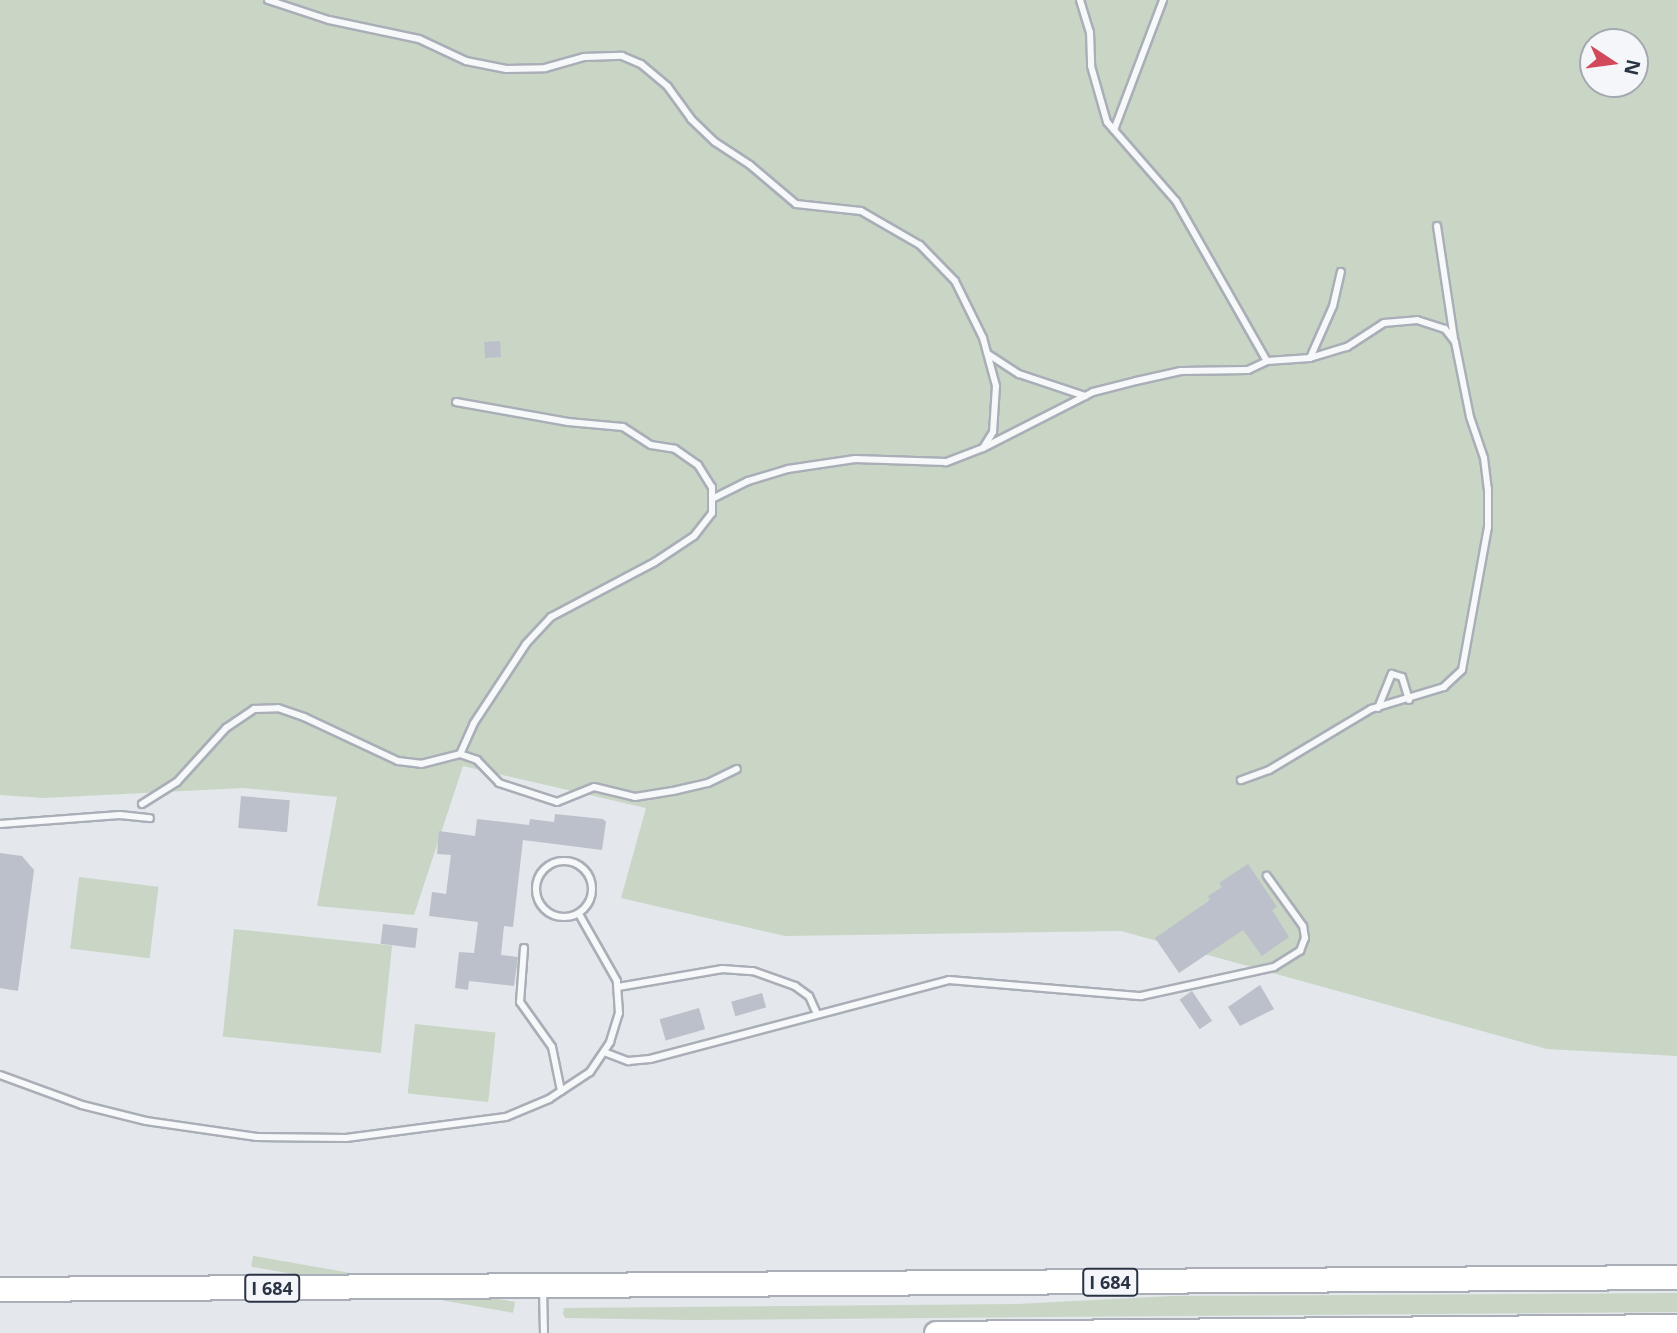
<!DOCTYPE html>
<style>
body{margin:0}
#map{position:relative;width:1677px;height:1333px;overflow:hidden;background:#e4e7ec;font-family:"Open Sans",sans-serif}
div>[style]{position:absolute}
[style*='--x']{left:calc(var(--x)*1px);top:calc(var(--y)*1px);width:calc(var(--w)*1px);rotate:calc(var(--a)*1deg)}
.green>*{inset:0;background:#c9d6c5;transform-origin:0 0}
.building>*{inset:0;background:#bbc0ca;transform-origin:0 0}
.roads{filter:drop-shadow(2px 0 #a9aeb7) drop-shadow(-2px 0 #a9aeb7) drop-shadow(0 2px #a9aeb7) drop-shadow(0 -2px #a9aeb7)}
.service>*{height:6px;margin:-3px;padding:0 3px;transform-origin:3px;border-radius:3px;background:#f7f8fa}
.service>.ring{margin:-3px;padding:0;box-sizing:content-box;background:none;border:6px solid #f7f8fa;border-radius:50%}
.motorway>*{height:23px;margin:-11.5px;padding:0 11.5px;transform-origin:11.5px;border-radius:11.5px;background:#fff}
span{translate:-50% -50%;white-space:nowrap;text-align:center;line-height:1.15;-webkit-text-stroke:5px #f4f6f9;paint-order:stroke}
.shield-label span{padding:2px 5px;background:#f4f6f9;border:2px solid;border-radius:5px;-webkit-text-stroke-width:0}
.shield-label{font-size:18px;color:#2b3445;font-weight:700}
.north{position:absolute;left:1579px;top:28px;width:70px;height:70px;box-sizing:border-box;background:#f4f6f9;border:2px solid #a4a8b1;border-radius:50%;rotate:103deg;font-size:19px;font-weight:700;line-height:28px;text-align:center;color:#2b3445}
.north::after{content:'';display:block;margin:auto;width:24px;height:32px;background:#d1495b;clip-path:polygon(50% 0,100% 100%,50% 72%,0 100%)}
</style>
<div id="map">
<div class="green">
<div style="clip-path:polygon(evenodd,0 0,1677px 0,1677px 1056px,1547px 1049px,1121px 931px,785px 936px,621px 898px,646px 808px,463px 766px,414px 915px,317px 906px,337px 797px,243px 788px,44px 798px,0 795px,0 0,1593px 42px,1635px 42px,1635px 84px,1593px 84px,1593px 42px)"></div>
<div style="left:79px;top:877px;width:80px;height:72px;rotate:7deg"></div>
<div style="left:234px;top:929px;width:159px;height:108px;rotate:6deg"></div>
<div style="left:415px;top:1024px;width:81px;height:70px;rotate:6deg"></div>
<div style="clip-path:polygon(1677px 1293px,1677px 1312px,690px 1320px,565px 1318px,563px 1314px,564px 1308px,1017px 1304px,1172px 1296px)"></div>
<div style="left:515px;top:1302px;width:11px;height:266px;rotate:100deg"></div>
</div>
<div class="building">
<div style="left:500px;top:341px;width:16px;height:16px;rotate:86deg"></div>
<div style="left:241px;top:796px;width:49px;height:32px;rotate:5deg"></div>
<div style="clip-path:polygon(555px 814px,603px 819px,606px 822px,602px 850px,523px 840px,513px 927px,504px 926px,501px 955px,518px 957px,514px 986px,469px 981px,468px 990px,455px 988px,459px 952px,474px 953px,478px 922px,429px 916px,432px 892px,446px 894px,451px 855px,437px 854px,439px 831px,475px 836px,477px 819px,529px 825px,530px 819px,554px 822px)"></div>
<div style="clip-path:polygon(0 853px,22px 856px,34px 870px,18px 991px,0 988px)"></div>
<div style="clip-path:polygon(1248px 864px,1277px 907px,1272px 910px,1289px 937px,1262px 956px,1243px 930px,1179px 973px,1155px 938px,1210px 900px,1208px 896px,1222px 887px,1219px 883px)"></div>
<div style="left:383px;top:924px;width:35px;height:20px;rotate:7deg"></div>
<div style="clip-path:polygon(1260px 985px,1274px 1009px,1240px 1026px,1228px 1007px)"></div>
<div style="left:1192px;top:991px;width:36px;height:15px;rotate:56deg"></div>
<div style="left:762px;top:993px;width:15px;height:32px;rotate:74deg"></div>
<div style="left:699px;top:1008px;width:22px;height:41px;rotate:74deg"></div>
</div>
<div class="roads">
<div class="service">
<div style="--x:268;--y:0;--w:64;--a:18.2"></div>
<div style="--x:329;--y:20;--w:92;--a:11.9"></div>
<div style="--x:419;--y:39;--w:52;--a:25.1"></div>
<div style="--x:466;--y:61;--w:41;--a:11.3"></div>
<div style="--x:506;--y:69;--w:39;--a:-1"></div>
<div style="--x:545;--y:68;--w:41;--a:-15.8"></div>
<div style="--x:584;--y:57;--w:38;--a:-2"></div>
<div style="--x:622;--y:56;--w:21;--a:23"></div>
<div style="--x:641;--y:64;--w:35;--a:40"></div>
<div style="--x:668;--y:87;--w:39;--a:54"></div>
<div style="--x:691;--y:119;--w:33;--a:44"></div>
<div style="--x:715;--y:142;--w:42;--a:33.3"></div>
<div style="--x:750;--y:165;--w:60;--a:40.3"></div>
<div style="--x:796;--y:204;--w:65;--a:6.1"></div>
<div style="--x:861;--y:211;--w:68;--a:30"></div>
<div style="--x:920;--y:245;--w:50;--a:45.8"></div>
<div style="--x:955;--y:281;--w:64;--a:63.8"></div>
<div style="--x:983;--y:338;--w:50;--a:74.8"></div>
<div style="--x:996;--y:386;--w:46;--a:93.7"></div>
<div style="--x:993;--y:432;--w:19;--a:122"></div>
<div style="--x:983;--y:448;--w:40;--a:159"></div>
<div style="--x:946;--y:462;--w:91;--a:-178.1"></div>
<div style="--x:855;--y:459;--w:68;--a:171.5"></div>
<div style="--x:788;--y:469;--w:42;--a:163.3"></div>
<div style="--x:748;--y:481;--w:40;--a:153.4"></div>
<div style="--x:1080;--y:0;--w:34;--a:73"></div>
<div style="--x:1090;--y:32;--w:34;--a:88"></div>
<div style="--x:1091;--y:66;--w:58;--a:74.1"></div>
<div style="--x:1107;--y:122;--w:105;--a:48.9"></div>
<div style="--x:1176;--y:201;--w:184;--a:60.4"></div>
<div style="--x:1114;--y:130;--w:139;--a:-69.3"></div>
<div style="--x:1437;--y:226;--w:114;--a:81.4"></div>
<div style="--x:988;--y:354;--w:37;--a:33"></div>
<div style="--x:1019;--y:374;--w:70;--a:18.4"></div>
<div style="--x:1310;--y:358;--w:57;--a:-66.1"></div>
<div style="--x:1333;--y:306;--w:35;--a:-77"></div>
<div style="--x:456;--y:402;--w:114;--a:10.1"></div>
<div style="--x:568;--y:422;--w:55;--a:5.2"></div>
<div style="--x:623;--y:427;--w:33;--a:33"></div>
<div style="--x:651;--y:445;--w:24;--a:9"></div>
<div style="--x:675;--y:449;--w:28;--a:35"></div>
<div style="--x:698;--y:465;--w:26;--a:58"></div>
<div style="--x:712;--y:487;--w:26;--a:90"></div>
<div style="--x:712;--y:513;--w:29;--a:128"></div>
<div style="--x:694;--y:536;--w:47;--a:146.3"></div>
<div style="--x:655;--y:562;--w:118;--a:152.1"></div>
<div style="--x:551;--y:617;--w:37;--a:133"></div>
<div style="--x:526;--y:644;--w:95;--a:123.4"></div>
<div style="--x:474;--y:723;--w:34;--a:114"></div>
<div style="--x:985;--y:447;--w:121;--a:-27"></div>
<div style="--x:1093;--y:392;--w:44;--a:-14.3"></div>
<div style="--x:1136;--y:381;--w:46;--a:-12.5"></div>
<div style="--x:1181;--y:371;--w:67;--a:-0.9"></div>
<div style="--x:1248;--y:370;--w:21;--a:-25"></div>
<div style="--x:1267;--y:361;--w:43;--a:-4"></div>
<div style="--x:1310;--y:358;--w:39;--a:-17"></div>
<div style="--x:1347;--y:347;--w:44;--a:-33"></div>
<div style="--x:1384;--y:323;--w:33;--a:-5"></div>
<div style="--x:1417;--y:320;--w:29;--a:18"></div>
<div style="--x:1445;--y:329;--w:16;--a:52"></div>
<div style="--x:1455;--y:342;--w:76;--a:78.7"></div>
<div style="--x:1470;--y:417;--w:43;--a:71.1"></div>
<div style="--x:1484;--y:458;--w:31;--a:83"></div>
<div style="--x:1488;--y:489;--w:38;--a:90"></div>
<div style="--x:1488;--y:527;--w:145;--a:100.3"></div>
<div style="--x:1462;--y:670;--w:25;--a:137"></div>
<div style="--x:1444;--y:687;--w:76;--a:163.2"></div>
<div style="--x:1371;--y:709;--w:119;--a:149.1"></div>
<div style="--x:1269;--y:770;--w:30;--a:160"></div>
<div style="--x:1378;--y:708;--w:37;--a:-68"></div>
<div style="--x:1392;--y:674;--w:10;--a:17"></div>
<div style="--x:1402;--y:677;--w:24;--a:73"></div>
<div style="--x:142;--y:804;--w:41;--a:-32.2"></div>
<div style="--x:177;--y:782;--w:73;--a:-47.8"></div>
<div style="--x:226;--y:728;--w:34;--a:-34"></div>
<div style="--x:254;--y:709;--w:24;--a:-2"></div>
<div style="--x:278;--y:708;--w:28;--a:19"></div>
<div style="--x:304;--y:717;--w:104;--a:25.1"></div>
<div style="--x:398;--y:761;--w:23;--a:7"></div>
<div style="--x:421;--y:764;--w:40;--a:-14.4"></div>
<div style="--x:460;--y:754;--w:18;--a:19"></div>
<div style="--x:477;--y:760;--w:32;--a:46"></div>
<div style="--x:499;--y:783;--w:61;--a:18.1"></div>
<div style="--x:557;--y:802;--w:40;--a:-22"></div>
<div style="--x:594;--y:787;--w:42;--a:13.7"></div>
<div style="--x:635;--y:797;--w:38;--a:-9"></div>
<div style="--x:673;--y:791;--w:36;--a:-13"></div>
<div style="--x:708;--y:783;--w:32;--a:-26"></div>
<div style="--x:0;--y:824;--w:120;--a:-4.3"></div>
<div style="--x:120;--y:815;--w:30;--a:6"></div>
<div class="ring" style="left:536px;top:861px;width:50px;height:50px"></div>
<div style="--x:524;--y:948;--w:54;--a:94.2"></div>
<div style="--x:520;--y:1002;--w:55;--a:54.6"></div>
<div style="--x:552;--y:1047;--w:45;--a:78.4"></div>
<div style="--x:618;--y:987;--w:106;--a:-9.8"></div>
<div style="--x:722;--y:969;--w:31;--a:4"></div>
<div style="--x:753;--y:971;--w:45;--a:19.7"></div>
<div style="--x:795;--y:986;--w:17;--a:36"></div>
<div style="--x:809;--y:996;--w:20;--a:66"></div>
<div style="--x:604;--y:1052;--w:26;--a:21"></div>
<div style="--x:628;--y:1061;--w:22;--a:-5"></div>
<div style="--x:650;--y:1059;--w:309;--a:-14.8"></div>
<div style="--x:949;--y:980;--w:193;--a:4.8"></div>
<div style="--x:1141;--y:996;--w:136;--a:-12.3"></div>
<div style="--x:1274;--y:967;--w:31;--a:-32"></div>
<div style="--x:1300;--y:951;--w:14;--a:-69"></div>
<div style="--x:1305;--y:938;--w:12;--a:-99"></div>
<div style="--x:1303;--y:926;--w:62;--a:-125.8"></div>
<div style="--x:0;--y:1075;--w:87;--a:20.1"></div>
<div style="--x:82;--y:1105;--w:66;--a:14"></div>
<div style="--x:146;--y:1121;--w:112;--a:8.2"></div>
<div style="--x:257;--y:1137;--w:89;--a:0.6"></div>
<div style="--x:346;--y:1138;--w:161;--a:-7.5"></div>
<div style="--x:506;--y:1117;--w:47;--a:-22.7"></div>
<div style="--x:549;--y:1099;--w:49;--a:-33.4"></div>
<div style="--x:590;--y:1072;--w:36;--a:-56"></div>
<div style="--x:610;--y:1042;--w:30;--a:-73"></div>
<div style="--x:619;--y:1013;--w:32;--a:-94"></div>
<div style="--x:617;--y:981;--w:75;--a:-119.6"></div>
<div style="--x:543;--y:1289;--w:44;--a:88.7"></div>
</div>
<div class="motorway">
<div style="--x:0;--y:1289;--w:1677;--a:-0.41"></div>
<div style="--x:936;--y:1333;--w:741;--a:-0.54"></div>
</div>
</div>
<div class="shield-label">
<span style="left:1110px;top:1282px">I 684</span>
<span style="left:272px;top:1288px">I 684</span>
</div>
<div class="north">N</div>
</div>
